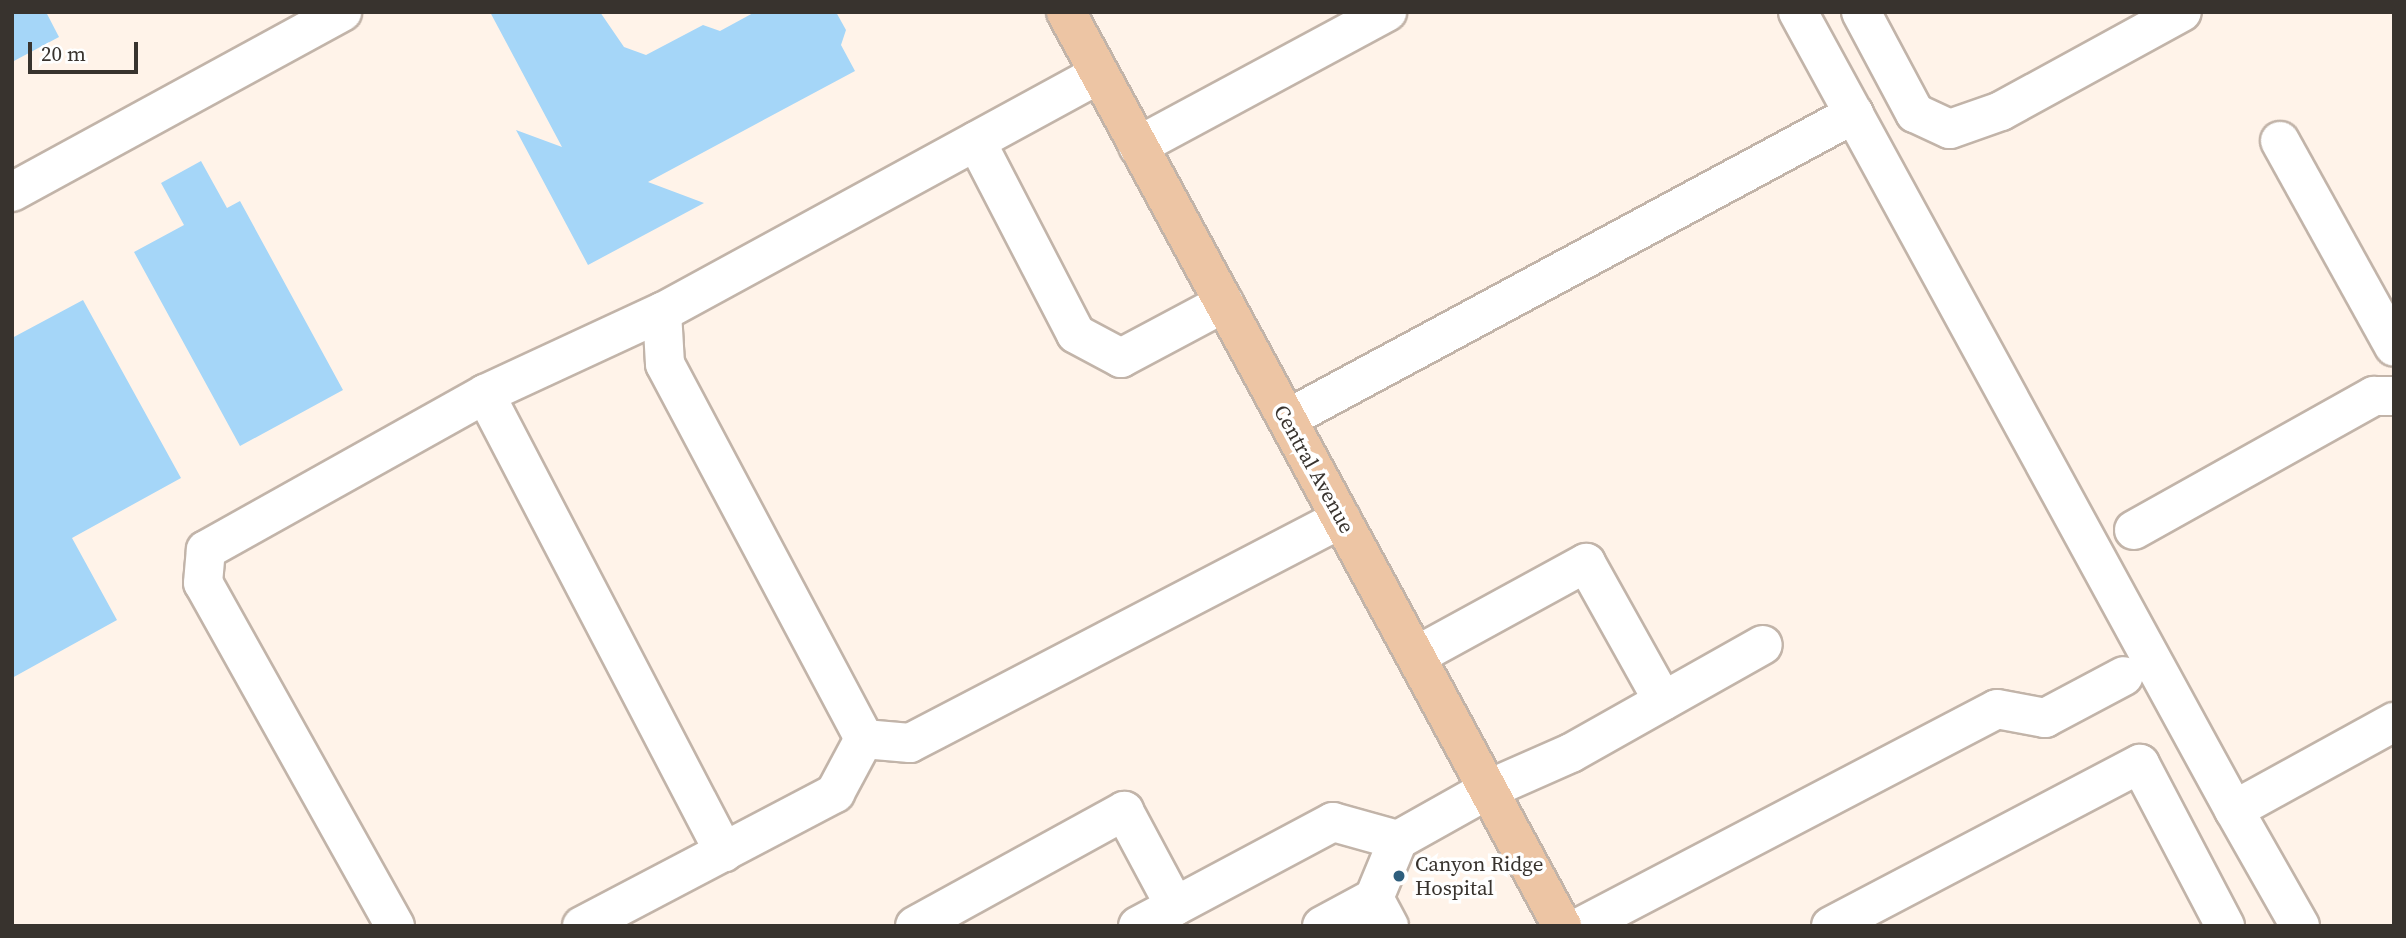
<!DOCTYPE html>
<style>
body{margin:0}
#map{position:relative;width:2406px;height:938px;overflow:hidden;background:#fff3e9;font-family:"Source Serif 4",serif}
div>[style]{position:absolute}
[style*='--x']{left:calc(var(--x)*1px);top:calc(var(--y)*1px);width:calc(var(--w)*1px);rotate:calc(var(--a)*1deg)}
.building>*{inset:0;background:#a5d6f8}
.roads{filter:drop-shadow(2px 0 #c2b4a9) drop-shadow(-2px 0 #c2b4a9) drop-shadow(0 2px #c2b4a9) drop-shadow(0 -2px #c2b4a9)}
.minor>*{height:38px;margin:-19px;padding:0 19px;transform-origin:19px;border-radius:19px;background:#fff}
.major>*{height:38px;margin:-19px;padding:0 19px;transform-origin:19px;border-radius:19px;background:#edc5a4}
.dots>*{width:19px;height:19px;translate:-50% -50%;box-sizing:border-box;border:4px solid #fff;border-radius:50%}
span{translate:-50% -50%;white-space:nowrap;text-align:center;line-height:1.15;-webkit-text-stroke:7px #fff;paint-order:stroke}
.street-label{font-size:21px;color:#38332e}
.poi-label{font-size:21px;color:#38332e}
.left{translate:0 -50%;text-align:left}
.frame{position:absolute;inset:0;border:14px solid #38332e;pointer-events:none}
.scale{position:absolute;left:28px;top:42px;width:110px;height:32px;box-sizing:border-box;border:4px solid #38332e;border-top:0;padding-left:9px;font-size:21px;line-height:24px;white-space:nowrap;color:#38332e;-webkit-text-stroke:5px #fff;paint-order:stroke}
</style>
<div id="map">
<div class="building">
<div style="clip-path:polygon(12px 12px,46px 12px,59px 37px,12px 62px)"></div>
<div style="clip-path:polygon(490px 12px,600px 12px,624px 47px,646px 55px,703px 25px,720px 31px,755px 12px,836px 12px,846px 30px,841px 45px,855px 71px,648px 182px,704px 203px,588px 265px,516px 130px,562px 147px)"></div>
<div style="clip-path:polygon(201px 161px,227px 208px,240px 201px,343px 390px,240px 446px,134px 252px,184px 225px,161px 183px)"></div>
<div style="clip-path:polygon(83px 300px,181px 478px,72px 538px,117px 620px,12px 678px,12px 338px)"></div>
</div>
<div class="roads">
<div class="minor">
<div style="--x:1798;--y:12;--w:909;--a:61.35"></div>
<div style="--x:1861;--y:12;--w:115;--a:61.9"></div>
<div style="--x:1915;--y:113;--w:38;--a:25"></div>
<div style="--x:1950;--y:129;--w:54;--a:-19.4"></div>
<div style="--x:2001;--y:111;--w:206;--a:-28.7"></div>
<div style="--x:1099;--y:74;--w:498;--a:151.4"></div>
<div style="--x:662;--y:312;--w:52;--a:86.7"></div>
<div style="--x:665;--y:364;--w:425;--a:62"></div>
<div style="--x:864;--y:739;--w:46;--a:5"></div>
<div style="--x:910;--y:743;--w:486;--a:-27.5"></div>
<div style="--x:976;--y:141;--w:217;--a:62.6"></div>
<div style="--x:1076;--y:334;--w:51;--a:28.1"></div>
<div style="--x:1121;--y:358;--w:117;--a:-28.1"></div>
<div style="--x:2280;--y:141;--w:235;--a:61"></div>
<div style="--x:1138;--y:146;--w:283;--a:-28.3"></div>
<div style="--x:12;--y:192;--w:376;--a:-28.6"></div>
<div style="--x:485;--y:394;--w:517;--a:62.44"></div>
<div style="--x:1287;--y:419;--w:644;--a:-28.28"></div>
<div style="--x:2134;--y:530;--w:275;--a:-29.2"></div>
<div style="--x:2374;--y:396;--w:20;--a:0"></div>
<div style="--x:1416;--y:656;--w:194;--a:-28.7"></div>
<div style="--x:1586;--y:563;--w:158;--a:60.8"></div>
<div style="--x:1374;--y:898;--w:32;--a:62"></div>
<div style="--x:395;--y:926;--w:393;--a:-119.2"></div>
<div style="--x:203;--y:583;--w:33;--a:-85"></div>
<div style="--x:206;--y:550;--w:320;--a:-29.2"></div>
<div style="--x:485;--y:394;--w:195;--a:-24.9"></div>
<div style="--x:582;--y:926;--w:286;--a:-27.7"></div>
<div style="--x:835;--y:793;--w:61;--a:-61.8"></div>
<div style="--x:915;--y:926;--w:239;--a:-28.8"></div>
<div style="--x:1124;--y:811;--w:108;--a:61.8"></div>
<div style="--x:1138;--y:926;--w:221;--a:-28.1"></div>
<div style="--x:1333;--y:822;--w:67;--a:15.5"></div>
<div style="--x:1322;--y:926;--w:59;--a:-28.3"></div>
<div style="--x:1374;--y:898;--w:63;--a:-67.5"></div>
<div style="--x:1398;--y:840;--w:102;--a:-29.3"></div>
<div style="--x:1487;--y:790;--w:92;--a:-23.8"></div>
<div style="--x:1571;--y:753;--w:220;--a:-29.4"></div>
<div style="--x:1582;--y:926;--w:468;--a:-27.6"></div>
<div style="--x:1997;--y:709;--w:49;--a:10.6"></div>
<div style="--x:2045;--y:718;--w:89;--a:-28"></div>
<div style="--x:1831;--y:926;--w:349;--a:-27.7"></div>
<div style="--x:2140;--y:764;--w:183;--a:62.3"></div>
<div style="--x:2300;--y:926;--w:133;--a:-119.6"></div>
<div style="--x:2234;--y:810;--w:183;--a:-28.8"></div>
</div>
<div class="major">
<div style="--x:1066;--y:12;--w:1040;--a:61.51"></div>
</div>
</div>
<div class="dots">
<div style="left:1399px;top:876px;background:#2f5f7d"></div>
</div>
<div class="street-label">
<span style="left:1314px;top:469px;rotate:61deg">Central Avenue</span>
</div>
<div class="poi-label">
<span class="left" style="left:1415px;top:876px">Canyon Ridge<br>Hospital</span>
</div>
<div class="frame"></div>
<div class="scale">20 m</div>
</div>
